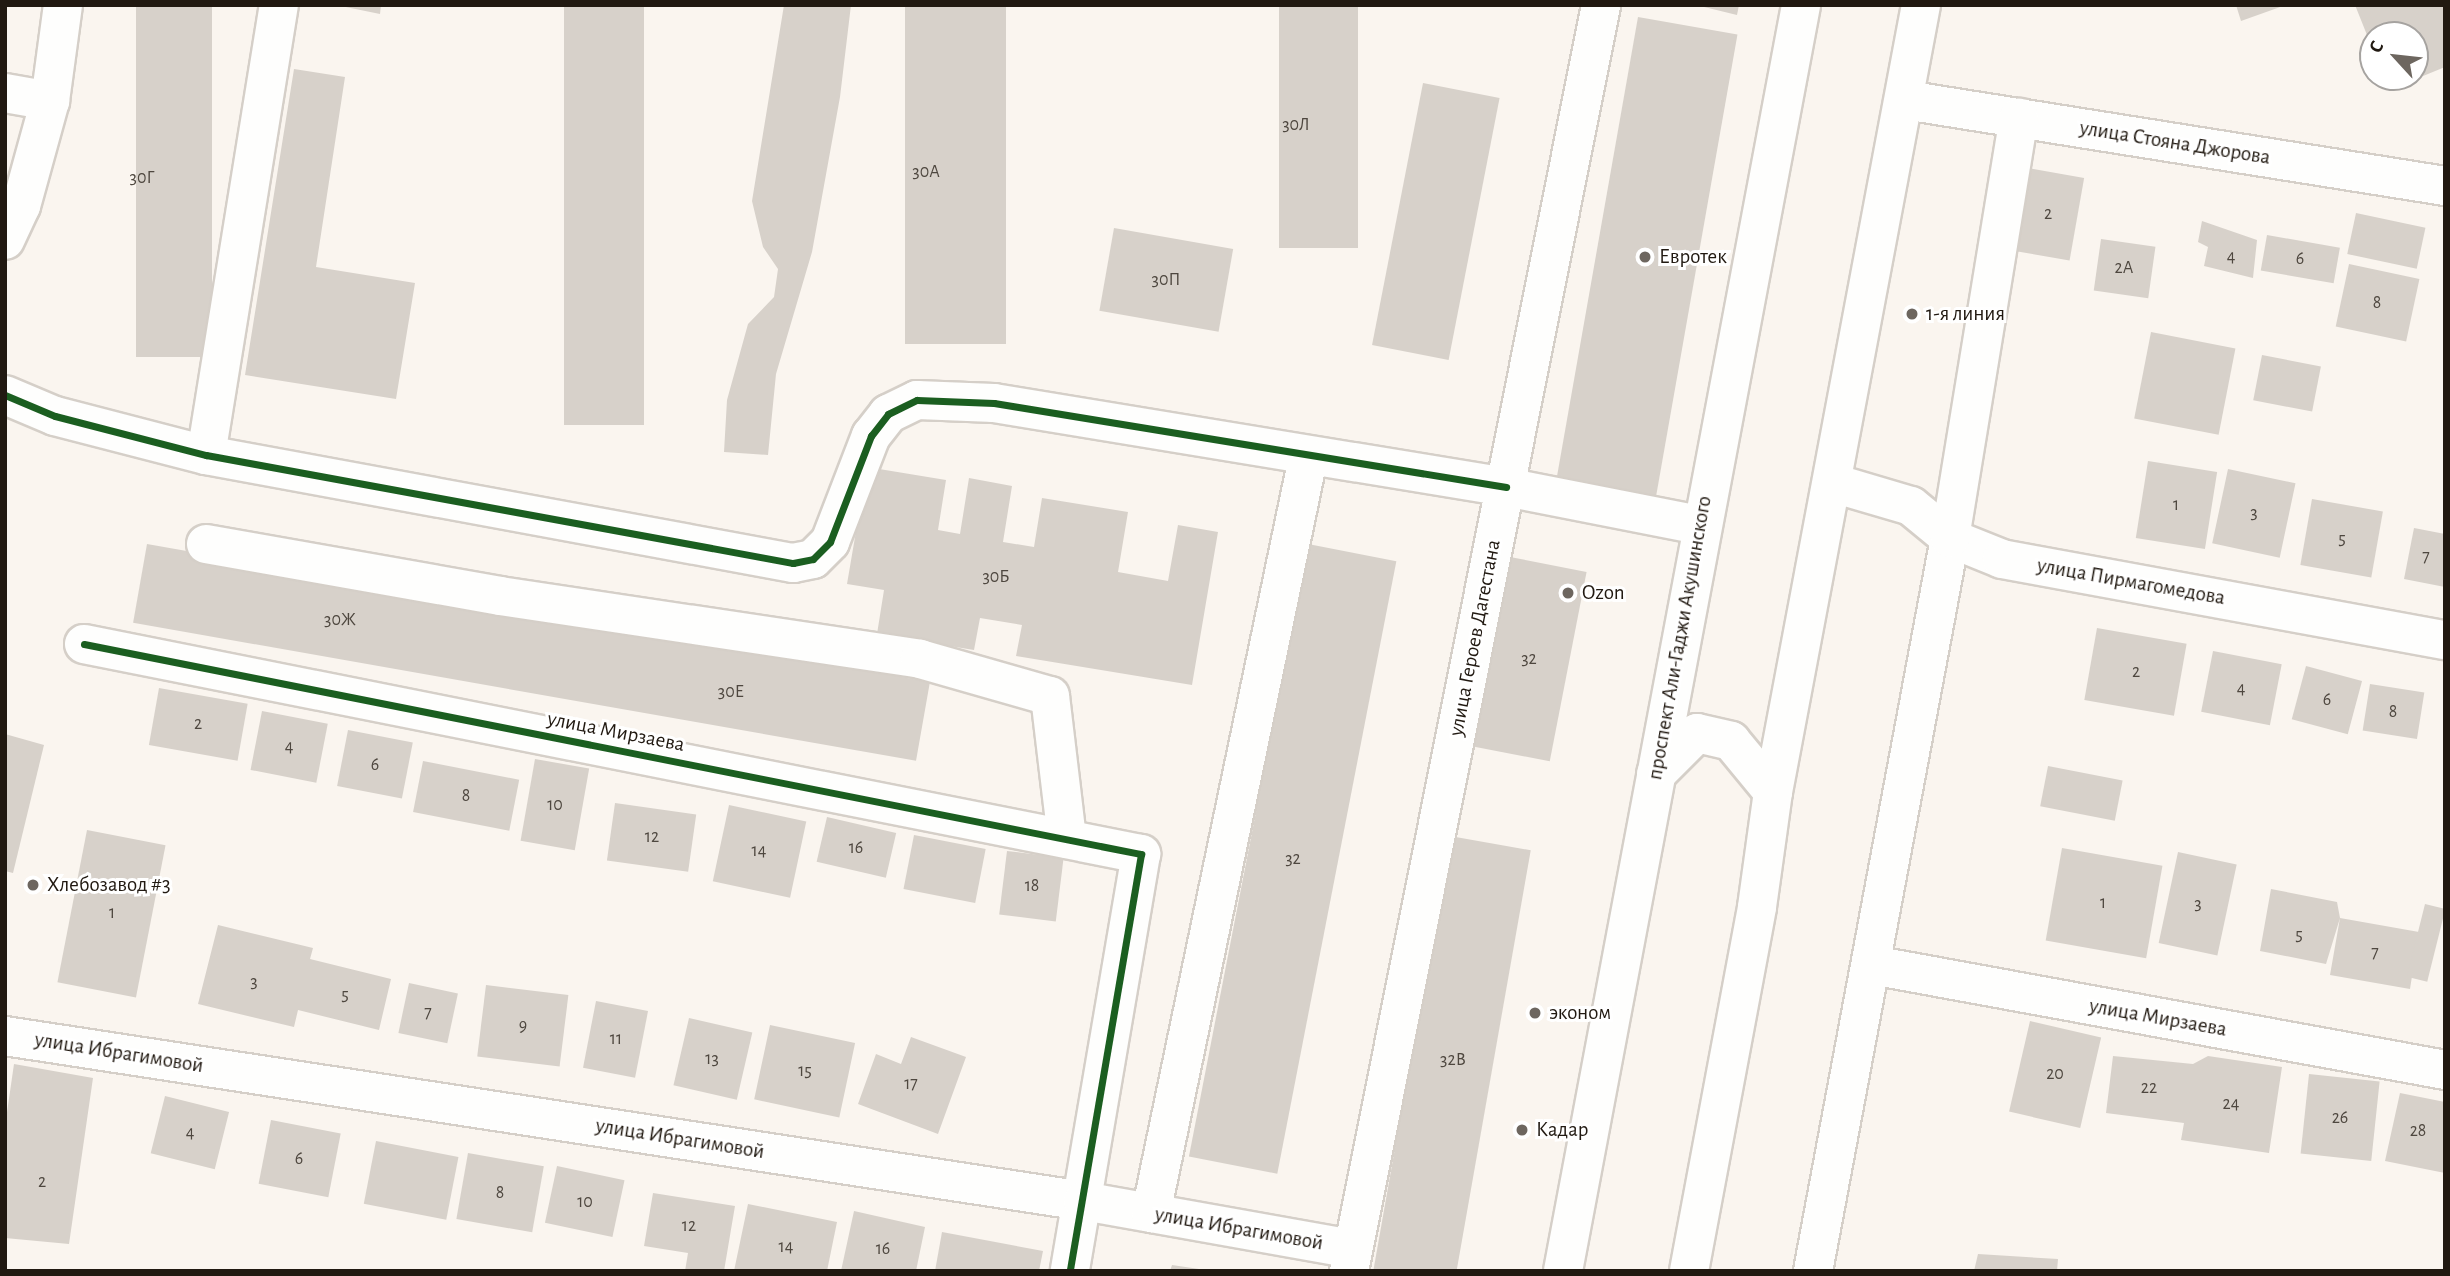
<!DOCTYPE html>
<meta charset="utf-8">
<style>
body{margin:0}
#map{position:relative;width:2450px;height:1276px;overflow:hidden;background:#faf5ef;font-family:"Alegreya Sans",sans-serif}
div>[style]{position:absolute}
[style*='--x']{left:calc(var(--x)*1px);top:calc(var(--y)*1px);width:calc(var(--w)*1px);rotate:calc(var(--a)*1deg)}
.building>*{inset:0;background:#d7d1ca;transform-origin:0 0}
.roads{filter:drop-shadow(2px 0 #d5cfc8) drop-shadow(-2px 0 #d5cfc8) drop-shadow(0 2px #d5cfc8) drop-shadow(0 -2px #d5cfc8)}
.minor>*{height:38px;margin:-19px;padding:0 19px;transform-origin:19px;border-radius:19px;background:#fefefd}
.major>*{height:38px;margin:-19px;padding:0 19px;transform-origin:19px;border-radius:19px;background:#fefefd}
.cycleway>*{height:7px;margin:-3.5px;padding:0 3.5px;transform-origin:3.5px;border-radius:3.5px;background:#1b5e20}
.dots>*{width:19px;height:19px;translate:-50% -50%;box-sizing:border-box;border:4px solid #fff;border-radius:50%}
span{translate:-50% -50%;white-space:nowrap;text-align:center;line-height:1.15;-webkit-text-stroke:6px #fff;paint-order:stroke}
.number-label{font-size:18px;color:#4e473f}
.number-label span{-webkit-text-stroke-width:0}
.street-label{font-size:21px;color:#211911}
.poi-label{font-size:21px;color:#211911}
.left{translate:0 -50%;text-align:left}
.frame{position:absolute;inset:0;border:7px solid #211911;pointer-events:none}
.north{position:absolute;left:2359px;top:21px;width:70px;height:70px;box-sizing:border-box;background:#fff;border:2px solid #a6a3a0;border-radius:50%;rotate:297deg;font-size:19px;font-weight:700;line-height:28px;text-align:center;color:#211911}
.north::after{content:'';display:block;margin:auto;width:24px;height:32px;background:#6d665f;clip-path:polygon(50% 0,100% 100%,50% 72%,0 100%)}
</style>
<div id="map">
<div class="building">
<div style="left:136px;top:5px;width:76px;height:352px"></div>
<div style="clip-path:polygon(336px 5px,381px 5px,380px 14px)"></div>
<div style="left:564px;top:5px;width:80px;height:420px"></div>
<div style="clip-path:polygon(784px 5px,851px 5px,840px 97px,812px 252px,776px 374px,768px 455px,724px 452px,727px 400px,748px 324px,774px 297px,778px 269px,763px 247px,752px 201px)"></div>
<div style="left:905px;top:5px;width:101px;height:339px"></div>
<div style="left:1279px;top:5px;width:79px;height:243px"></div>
<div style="clip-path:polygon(1696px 5px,1739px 5px,1737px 15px)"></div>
<div style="clip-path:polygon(2236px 5px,2283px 5px,2283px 6px,2241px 21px)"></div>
<div style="clip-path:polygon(2355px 5px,2445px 5px,2445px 67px,2389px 90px,2384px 77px,2415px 77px,2415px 35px,2373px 35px,2373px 50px)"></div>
<div style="left:1638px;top:17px;width:101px;height:471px;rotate:10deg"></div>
<div style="clip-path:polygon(294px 69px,345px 77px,316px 267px,415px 283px,396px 399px,245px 375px)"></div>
<div style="left:1423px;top:83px;width:78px;height:267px;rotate:11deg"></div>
<div style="left:2028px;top:168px;width:57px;height:84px;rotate:10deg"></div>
<div style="left:2356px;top:213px;width:71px;height:42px;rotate:12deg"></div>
<div style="clip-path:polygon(2202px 221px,2257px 240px,2253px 278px,2204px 266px,2208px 247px,2198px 242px)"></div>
<div style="left:1114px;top:228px;width:121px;height:84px;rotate:10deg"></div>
<div style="left:2267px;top:235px;width:74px;height:36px;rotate:10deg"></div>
<div style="left:2101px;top:239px;width:55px;height:52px;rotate:8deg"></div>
<div style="left:2349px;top:264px;width:72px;height:64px;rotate:12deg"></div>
<div style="left:2151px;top:332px;width:86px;height:88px;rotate:11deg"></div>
<div style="left:2262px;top:355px;width:60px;height:46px;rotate:11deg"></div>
<div style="left:2148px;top:461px;width:70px;height:78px;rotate:9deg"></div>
<div style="clip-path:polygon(867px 467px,946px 480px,938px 530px,960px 534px,969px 478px,1012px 486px,1003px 542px,1034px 547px,1042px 498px,1128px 512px,1118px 572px,1168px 581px,1178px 525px,1218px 532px,1192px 685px,1016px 656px,1022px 625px,980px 618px,974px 650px,877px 634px,884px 590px,847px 584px)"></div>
<div style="left:2228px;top:469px;width:69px;height:76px;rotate:12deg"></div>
<div style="left:2312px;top:499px;width:72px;height:67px;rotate:10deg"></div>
<div style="clip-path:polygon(2414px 528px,2445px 534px,2445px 587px,2404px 579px)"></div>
<div style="left:147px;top:544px;width:795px;height:80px;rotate:10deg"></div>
<div style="left:1308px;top:544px;width:90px;height:624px;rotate:11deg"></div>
<div style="left:1510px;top:557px;width:78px;height:193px;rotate:11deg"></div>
<div style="left:2097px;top:628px;width:91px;height:73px;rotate:10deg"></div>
<div style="left:2213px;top:651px;width:70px;height:62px;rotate:11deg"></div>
<div style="left:2306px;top:666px;width:58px;height:55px;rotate:15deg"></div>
<div style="left:2370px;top:684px;width:55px;height:47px;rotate:9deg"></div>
<div style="left:159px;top:688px;width:90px;height:58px;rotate:10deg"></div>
<div style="left:262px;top:711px;width:67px;height:60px;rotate:11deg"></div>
<div style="left:348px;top:730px;width:66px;height:57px;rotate:11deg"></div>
<div style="clip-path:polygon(5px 734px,44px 745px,13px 873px,5px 871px)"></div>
<div style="left:535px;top:759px;width:55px;height:83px;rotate:10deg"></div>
<div style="left:423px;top:761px;width:98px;height:52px;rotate:11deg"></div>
<div style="left:2048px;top:766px;width:76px;height:41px;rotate:11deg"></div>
<div style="left:615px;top:803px;width:82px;height:58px;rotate:8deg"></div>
<div style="left:729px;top:805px;width:79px;height:78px;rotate:12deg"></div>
<div style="left:827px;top:817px;width:71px;height:46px;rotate:13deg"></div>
<div style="left:87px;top:830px;width:80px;height:155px;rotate:11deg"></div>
<div style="left:914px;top:835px;width:73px;height:55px;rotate:11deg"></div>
<div style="left:1450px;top:836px;width:82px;height:441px;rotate:10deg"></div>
<div style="left:2062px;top:848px;width:102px;height:94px;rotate:10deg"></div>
<div style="left:1007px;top:851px;width:57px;height:64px;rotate:7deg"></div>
<div style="left:2178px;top:852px;width:60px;height:93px;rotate:12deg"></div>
<div style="clip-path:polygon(2271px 889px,2337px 902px,2340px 918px,2419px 932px,2410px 989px,2330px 975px,2340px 918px,2326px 964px,2260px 951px)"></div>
<div style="left:2425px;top:904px;width:21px;height:75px;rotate:14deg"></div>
<div style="clip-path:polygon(218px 925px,313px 948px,310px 959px,391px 979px,379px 1030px,298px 1010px,294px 1027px,198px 1004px)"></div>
<div style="left:409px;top:983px;width:50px;height:51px;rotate:12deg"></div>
<div style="left:486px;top:985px;width:83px;height:72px;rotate:7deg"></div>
<div style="left:596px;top:1001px;width:53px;height:68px;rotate:11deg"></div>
<div style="left:689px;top:1018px;width:65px;height:69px;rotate:13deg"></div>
<div style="left:2030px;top:1021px;width:73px;height:93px;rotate:13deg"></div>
<div style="left:770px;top:1025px;width:87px;height:76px;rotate:12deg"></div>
<div style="clip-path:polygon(911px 1037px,966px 1057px,938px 1134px,858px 1104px,876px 1054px,901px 1064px)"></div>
<div style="clip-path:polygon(2113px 1056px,2193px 1064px,2208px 1056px,2282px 1067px,2269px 1153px,2181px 1140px,2184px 1123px,2106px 1113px)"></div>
<div style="clip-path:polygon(14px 1064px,93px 1078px,69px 1244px,5px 1238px,5px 1126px)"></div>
<div style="left:2309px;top:1074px;width:71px;height:80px;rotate:6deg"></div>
<div style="clip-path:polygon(2400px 1093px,2445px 1102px,2445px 1173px,2385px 1161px)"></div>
<div style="left:165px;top:1096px;width:66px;height:59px;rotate:14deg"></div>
<div style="left:271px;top:1120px;width:71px;height:65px;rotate:11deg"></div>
<div style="left:376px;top:1141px;width:84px;height:64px;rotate:11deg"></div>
<div style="left:468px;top:1153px;width:77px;height:67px;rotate:10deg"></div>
<div style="left:557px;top:1166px;width:69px;height:58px;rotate:12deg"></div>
<div style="clip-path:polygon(653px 1193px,735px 1206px,724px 1271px,685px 1271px,688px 1253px,644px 1246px)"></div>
<div style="clip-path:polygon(748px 1204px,837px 1222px,827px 1271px,734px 1271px)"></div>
<div style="clip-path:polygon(854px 1211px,925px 1227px,916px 1271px,841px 1271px)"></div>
<div style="clip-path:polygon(942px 1232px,1043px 1251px,1039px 1271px,935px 1271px)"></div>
<div style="clip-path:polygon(1978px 1254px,2058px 1259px,2057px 1271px,1974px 1271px)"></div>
<div style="clip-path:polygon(1172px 1265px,1199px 1269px,1198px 1271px,1170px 1271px)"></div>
</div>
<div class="roads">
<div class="minor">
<div style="--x:5;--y:93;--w:46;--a:10.1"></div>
<div style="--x:1905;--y:100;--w:547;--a:9.05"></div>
<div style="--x:5;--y:240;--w:38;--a:-65"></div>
<div style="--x:21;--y:206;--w:109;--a:-74.6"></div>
<div style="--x:50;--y:101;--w:97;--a:-82.3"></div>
<div style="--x:5;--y:395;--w:54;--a:22.8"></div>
<div style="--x:55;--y:416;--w:156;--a:14.5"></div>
<div style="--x:206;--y:455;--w:597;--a:10.43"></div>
<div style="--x:793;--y:563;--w:20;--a:-11"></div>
<div style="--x:813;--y:559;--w:24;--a:-45"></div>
<div style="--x:830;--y:542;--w:114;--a:-68.9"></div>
<div style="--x:871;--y:436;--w:28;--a:-52"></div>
<div style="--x:888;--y:414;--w:32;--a:-26"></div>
<div style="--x:917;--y:400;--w:77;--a:2.2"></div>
<div style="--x:994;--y:403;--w:519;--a:9.32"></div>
<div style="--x:1506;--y:487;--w:198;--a:11.1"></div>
<div style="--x:206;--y:455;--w:456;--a:-80.8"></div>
<div style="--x:1833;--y:483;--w:81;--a:16.4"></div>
<div style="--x:1911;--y:506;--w:50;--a:39.4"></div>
<div style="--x:1950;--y:538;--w:56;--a:22"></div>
<div style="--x:2002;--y:559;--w:450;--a:10.4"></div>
<div style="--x:206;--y:544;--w:299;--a:10"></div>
<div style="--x:500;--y:596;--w:425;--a:8.5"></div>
<div style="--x:920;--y:659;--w:135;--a:15.9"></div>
<div style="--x:1050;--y:696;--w:144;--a:83.2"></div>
<div style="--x:84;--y:644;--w:1078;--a:11.24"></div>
<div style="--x:1141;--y:854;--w:423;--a:99.7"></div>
<div style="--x:1872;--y:965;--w:583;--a:10.38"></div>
<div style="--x:5;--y:1036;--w:1091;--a:8.7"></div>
<div style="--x:1083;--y:1201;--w:274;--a:10.1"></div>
<div style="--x:1151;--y:1213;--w:771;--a:-78.25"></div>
<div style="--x:1349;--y:1271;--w:1291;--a:-78.74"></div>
<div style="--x:1813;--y:1271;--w:746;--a:-79.41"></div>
<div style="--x:1950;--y:538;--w:426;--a:-80.7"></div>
</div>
<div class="major">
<div style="--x:1656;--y:774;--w:58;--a:-45"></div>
<div style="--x:1697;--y:733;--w:35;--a:13"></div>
<div style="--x:1731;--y:741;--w:66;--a:50.5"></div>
<div style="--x:1563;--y:1271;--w:1288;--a:-79.35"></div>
<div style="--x:1689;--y:1271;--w:370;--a:-79.4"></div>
<div style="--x:1757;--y:907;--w:116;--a:-82.1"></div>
<div style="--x:1773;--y:792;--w:801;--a:-79.35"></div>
</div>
</div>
<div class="cycleway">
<div style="--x:5;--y:395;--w:54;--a:22.8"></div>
<div style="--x:55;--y:416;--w:156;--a:14.5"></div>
<div style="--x:206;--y:455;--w:597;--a:10.43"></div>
<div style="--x:793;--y:563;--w:20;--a:-11"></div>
<div style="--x:813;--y:559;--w:24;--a:-45"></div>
<div style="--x:830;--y:542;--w:114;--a:-68.9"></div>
<div style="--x:871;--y:436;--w:28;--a:-52"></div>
<div style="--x:888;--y:414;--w:32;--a:-26"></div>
<div style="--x:917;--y:400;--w:77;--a:2.2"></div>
<div style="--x:994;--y:403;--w:519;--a:9.32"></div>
<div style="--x:84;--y:644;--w:1078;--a:11.24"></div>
<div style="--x:1141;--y:854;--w:423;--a:99.7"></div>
</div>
<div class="dots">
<div style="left:1645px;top:257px;background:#6d665f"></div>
<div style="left:1912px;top:314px;background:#6d665f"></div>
<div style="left:1568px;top:593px;background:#6d665f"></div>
<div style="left:33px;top:885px;background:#6d665f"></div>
<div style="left:1535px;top:1013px;background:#6d665f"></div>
<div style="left:1522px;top:1130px;background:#6d665f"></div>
</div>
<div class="number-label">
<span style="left:1296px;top:125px">30Л</span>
<span style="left:926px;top:172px">30А</span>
<span style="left:142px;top:178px">30Г</span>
<span style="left:2048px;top:214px">2</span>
<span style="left:2231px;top:257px">4</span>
<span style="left:2300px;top:259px">6</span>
<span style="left:2124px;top:268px">2А</span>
<span style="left:1166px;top:280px">30П</span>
<span style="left:2377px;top:303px">8</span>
<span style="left:2176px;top:505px">1</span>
<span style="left:2254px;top:513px">3</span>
<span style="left:2342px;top:539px">5</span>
<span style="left:2426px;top:557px">7</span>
<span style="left:996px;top:577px">30Б</span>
<span style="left:340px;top:620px">30Ж</span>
<span style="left:1529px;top:659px">32</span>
<span style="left:2136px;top:672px">2</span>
<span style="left:2241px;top:689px">4</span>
<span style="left:731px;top:692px">30Е</span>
<span style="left:2327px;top:700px">6</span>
<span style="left:2393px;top:712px">8</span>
<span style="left:198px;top:724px">2</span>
<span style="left:289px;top:747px">4</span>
<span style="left:375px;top:765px">6</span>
<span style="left:466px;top:796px">8</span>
<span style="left:555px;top:805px">10</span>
<span style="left:652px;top:837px">12</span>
<span style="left:856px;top:848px">16</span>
<span style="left:759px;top:851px">14</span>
<span style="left:1293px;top:859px">32</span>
<span style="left:1032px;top:886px">18</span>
<span style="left:2103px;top:903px">1</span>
<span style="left:2198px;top:904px">3</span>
<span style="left:112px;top:913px">1</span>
<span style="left:2299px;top:935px">5</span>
<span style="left:2375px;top:953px">7</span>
<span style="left:254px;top:982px">3</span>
<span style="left:345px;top:995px">5</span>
<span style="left:428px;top:1013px">7</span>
<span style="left:523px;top:1026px">9</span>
<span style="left:616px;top:1039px">11</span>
<span style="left:712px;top:1059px">13</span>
<span style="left:1453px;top:1060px">32В</span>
<span style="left:805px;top:1071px">15</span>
<span style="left:2055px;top:1074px">20</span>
<span style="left:911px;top:1084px">17</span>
<span style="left:2149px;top:1088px">22</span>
<span style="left:2231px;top:1104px">24</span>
<span style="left:2340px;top:1118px">26</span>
<span style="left:2418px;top:1131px">28</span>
<span style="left:190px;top:1133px">4</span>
<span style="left:299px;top:1159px">6</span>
<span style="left:42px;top:1182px">2</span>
<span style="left:500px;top:1193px">8</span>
<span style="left:585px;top:1202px">10</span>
<span style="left:689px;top:1226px">12</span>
<span style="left:786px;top:1247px">14</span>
<span style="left:883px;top:1249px">16</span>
</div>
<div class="street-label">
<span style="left:2175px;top:143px;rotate:9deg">улица Стояна Джорова</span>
<span style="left:2131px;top:582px;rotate:10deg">улица Пирмагомедова</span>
<span style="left:1475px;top:638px;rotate:-79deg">улица Героев Дагестана</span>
<span style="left:1680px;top:638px;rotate:-80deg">проспект Али-Гаджи Акушинского</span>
<span style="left:616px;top:732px;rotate:11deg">улица Мирзаева</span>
<span style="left:2158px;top:1018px;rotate:10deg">улица Мирзаева</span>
<span style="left:119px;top:1053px;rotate:9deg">улица Ибрагимовой</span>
<span style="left:680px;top:1139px;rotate:9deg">улица Ибрагимовой</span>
<span style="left:1239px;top:1229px;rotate:10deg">улица Ибрагимовой</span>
</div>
<div class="poi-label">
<span class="left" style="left:1659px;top:257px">Евротек</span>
<span class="left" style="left:1926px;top:314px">1-я линия</span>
<span class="left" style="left:1582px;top:593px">Ozon</span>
<span class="left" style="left:47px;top:885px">Хлебозавод #3</span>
<span class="left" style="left:1549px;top:1013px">эконом</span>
<span class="left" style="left:1536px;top:1130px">Кадар</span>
</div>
<div class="frame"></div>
<div class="north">С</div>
</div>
